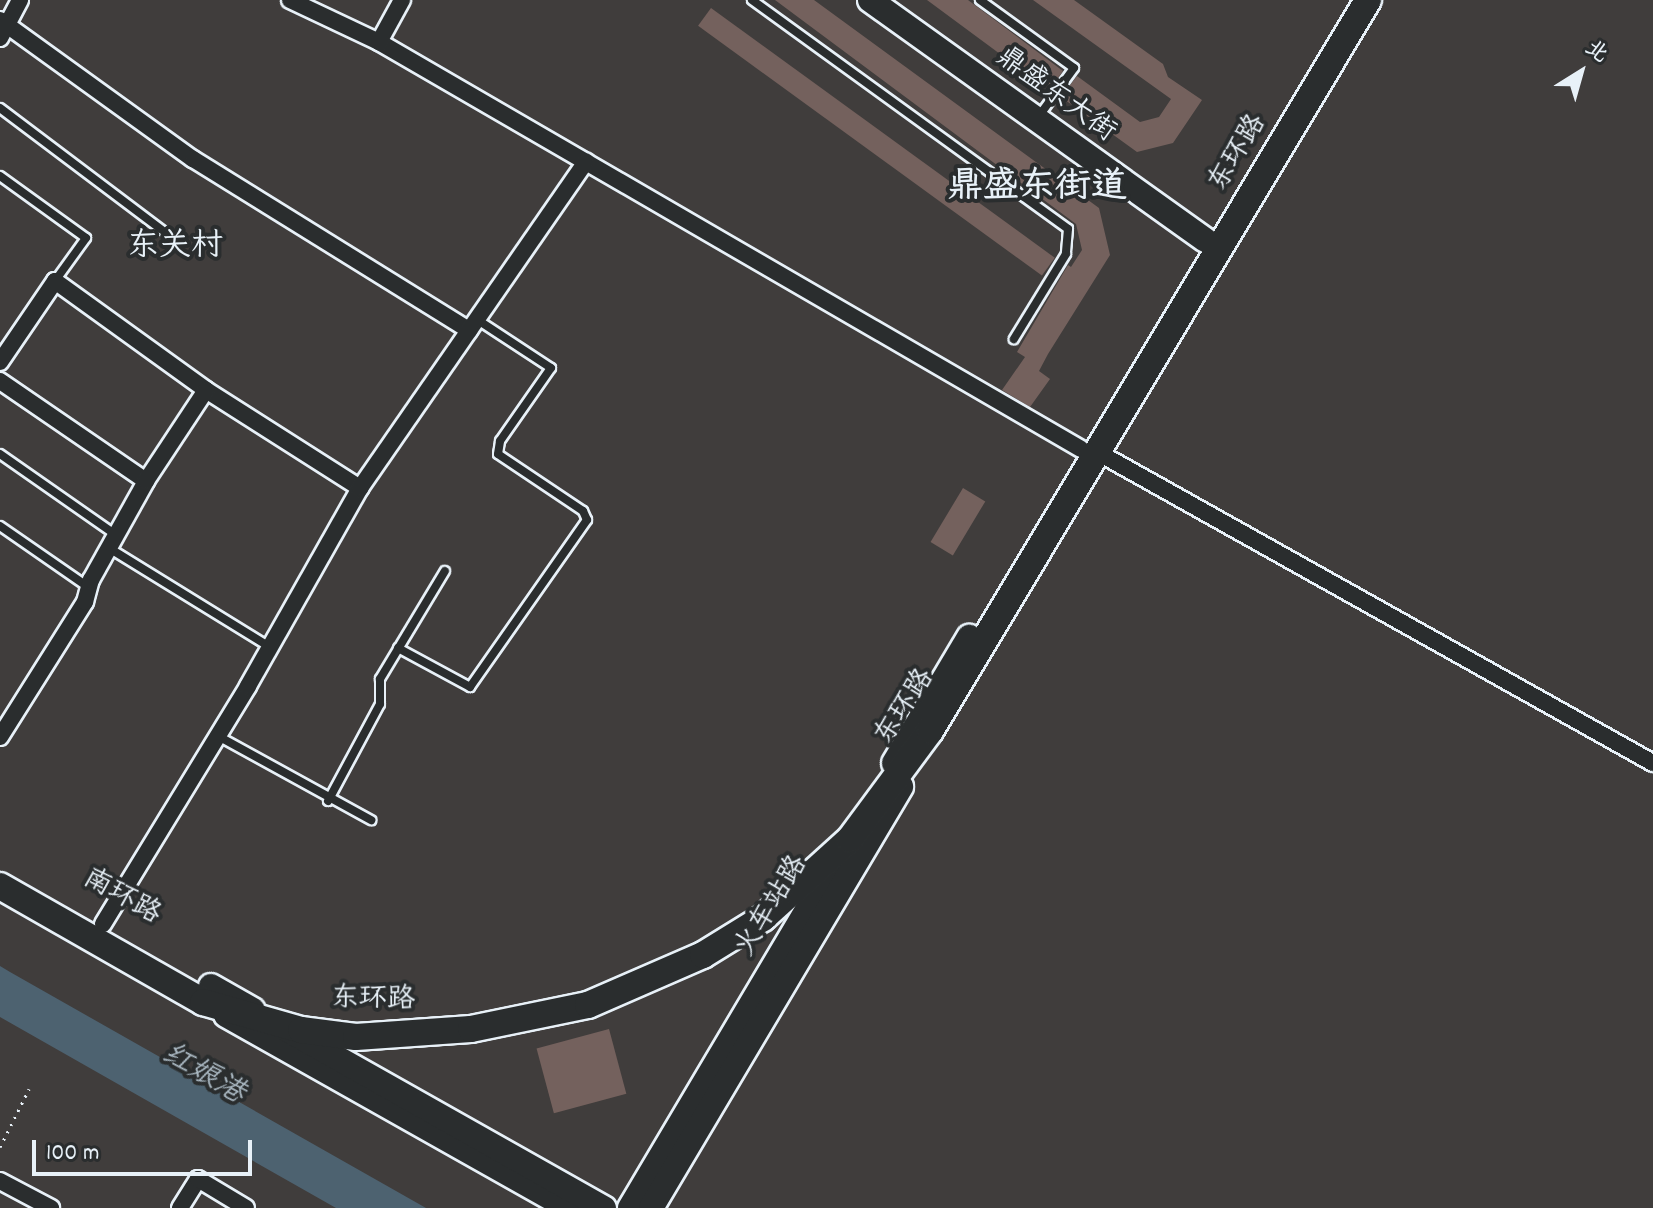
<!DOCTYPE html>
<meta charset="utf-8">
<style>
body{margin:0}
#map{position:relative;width:1653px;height:1208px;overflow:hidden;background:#403d3c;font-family:Dekko,"LXGW WenKai TC",sans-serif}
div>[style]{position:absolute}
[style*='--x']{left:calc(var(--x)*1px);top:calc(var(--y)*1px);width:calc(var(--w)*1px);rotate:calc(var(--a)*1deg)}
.water>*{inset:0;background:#4d6270}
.building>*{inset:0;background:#74615d;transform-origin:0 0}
.path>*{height:3px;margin-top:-1.5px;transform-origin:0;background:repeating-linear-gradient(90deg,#e8f1f8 0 2px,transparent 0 8px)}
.roads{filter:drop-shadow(2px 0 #e8f1f8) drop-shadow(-2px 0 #e8f1f8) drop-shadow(0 2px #e8f1f8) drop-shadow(0 -2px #e8f1f8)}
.service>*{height:8px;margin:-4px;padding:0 4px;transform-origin:4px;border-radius:4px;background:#2a2d2e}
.minor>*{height:16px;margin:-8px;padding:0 8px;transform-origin:8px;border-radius:8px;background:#2a2d2e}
.secondary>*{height:24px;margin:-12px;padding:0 12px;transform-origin:12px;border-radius:12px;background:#2a2d2e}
.primary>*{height:26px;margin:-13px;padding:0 13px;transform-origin:13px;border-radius:13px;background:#2a2d2e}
span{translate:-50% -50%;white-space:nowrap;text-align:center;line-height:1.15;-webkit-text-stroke:8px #2a2d2e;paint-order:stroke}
.street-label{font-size:28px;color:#e8f1f8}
.water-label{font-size:30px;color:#aab8c2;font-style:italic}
.quarter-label{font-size:32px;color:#e8f1f8}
.district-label{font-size:36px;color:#e8f1f8;font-weight:700}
.north{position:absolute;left:1541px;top:32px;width:80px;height:80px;-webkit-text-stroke:6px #2a2d2e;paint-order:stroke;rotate:37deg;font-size:22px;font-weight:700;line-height:32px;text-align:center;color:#e8f1f8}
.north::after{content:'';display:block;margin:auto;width:28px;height:36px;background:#e8f1f8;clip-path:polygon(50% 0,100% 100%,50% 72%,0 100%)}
.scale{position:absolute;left:32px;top:1140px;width:220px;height:36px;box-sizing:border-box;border:4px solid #e8f1f8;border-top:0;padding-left:10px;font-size:24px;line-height:28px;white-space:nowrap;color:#e8f1f8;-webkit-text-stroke:6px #2a2d2e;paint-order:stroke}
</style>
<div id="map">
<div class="water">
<div style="clip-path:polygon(0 966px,10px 972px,426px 1208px,336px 1208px,0 1017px)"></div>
</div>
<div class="building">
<div style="clip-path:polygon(775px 0,814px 0,1099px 208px,1110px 255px,1048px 354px,1039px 371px,1050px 379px,1030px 407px,1002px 390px,1025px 357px,1017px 352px,1068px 265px,1071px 267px,1082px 250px,1076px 224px)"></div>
<div style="clip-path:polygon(927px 0,968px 0,1063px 71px,1049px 90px)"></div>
<div style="clip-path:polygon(1033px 0,1074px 0,1163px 64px,1168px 77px,1202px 100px,1173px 143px,1137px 152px,1061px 97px,1077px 76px,1140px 122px,1159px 117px,1171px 99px)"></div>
<div style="left:711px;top:8px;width:425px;height:22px;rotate:36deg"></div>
<div style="left:963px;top:488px;width:26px;height:63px;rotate:31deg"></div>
<div style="left:609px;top:1029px;width:67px;height:75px;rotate:75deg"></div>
</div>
<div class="path">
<div style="--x:0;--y:1147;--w:65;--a:-63.4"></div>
</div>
<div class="roads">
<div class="service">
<div style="--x:752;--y:0;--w:390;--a:35.9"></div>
<div style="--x:1068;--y:229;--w:25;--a:95"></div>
<div style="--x:1066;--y:254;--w:100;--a:121.5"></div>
<div style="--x:980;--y:0;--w:116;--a:35.9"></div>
<div style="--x:1074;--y:68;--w:59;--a:126.1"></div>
<div style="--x:0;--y:108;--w:203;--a:37"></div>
<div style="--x:0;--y:176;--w:106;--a:35.8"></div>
<div style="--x:86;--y:238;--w:53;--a:125.8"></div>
<div style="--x:0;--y:454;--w:141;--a:34.9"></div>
<div style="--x:0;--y:526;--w:107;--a:34.7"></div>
<div style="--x:109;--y:548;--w:189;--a:31.6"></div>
<div style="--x:398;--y:648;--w:82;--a:28.4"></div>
<div style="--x:470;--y:687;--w:204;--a:-55"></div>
<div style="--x:587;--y:520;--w:10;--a:-114"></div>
<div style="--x:583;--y:511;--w:102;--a:-146.2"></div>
<div style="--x:498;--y:454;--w:13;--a:-81"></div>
<div style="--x:500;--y:441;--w:89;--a:-55.1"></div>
<div style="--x:551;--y:368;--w:90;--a:-146.8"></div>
<div style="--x:218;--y:736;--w:175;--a:28.8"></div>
<div style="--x:328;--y:801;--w:110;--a:-61.8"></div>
<div style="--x:380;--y:704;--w:25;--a:-90"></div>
<div style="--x:380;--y:679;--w:126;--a:-59"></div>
</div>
<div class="minor">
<div style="--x:290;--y:0;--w:98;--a:25.3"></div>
<div style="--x:379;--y:42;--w:811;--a:30.1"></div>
<div style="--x:0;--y:20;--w:238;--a:35.8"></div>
<div style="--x:193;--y:159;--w:325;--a:31.8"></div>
<div style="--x:0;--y:38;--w:43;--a:-62.2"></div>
<div style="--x:379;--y:42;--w:48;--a:-61.3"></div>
<div style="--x:0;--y:362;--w:98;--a:-55.8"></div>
<div style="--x:55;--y:281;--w:186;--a:35.8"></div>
<div style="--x:206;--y:390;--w:183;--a:32.5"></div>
<div style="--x:0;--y:381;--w:177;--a:34.4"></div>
<div style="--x:1099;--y:453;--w:635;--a:29.23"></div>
<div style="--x:0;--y:737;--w:160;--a:-57.8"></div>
<div style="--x:85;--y:602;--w:23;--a:-75"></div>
<div style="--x:91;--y:580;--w:113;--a:-60.9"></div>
<div style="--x:146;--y:481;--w:109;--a:-56.6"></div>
<div style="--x:103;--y:924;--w:279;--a:-58.6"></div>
<div style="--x:248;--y:686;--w:227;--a:-60.5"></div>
<div style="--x:360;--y:488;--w:397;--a:-55.3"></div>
<div style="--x:0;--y:1181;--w:58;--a:27.9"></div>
<div style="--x:180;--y:1208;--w:34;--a:-58"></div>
<div style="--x:198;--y:1179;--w:56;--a:31.1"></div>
</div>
<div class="secondary">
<div style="--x:870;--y:0;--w:412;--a:35.6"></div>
<div style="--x:894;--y:763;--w:147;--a:-59.2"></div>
<div style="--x:211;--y:986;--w:48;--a:29.7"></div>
<div style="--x:226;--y:1015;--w:394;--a:29.4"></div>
<div style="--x:286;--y:1029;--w:365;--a:29.4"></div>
<div style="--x:630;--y:1208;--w:413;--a:-59.3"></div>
<div style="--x:651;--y:1208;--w:490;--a:-59.3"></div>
</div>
<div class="primary">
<div style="--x:0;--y:886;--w:234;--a:29.7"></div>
<div style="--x:203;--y:1002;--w:102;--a:15.9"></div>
<div style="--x:301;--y:1030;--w:55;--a:7.3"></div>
<div style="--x:356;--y:1037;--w:115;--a:-4"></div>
<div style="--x:471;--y:1029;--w:119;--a:-11.6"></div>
<div style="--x:588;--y:1005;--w:125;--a:-23.5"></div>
<div style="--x:703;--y:955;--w:70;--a:-31.7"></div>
<div style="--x:763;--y:918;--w:118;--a:-42.2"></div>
<div style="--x:850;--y:839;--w:134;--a:-53.5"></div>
<div style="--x:930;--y:731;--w:852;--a:-59.07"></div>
</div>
</div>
<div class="street-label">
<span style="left:1055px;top:96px;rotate:36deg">鼎盛东大街</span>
<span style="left:1239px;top:154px;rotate:-59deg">东环路</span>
<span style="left:906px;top:708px;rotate:-57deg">东环路</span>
<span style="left:121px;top:898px;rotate:29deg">南环路</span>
<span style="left:773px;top:907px;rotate:-59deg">火车站路</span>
<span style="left:373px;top:1001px;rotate:1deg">东环路</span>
</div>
<div class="water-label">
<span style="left:202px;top:1076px;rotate:30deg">红娘港</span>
</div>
<div class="quarter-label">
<span style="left:175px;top:248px">东关村</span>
</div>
<div class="district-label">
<span style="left:1037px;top:190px">鼎盛东街道</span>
</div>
<div class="north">北</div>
<div class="scale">100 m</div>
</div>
